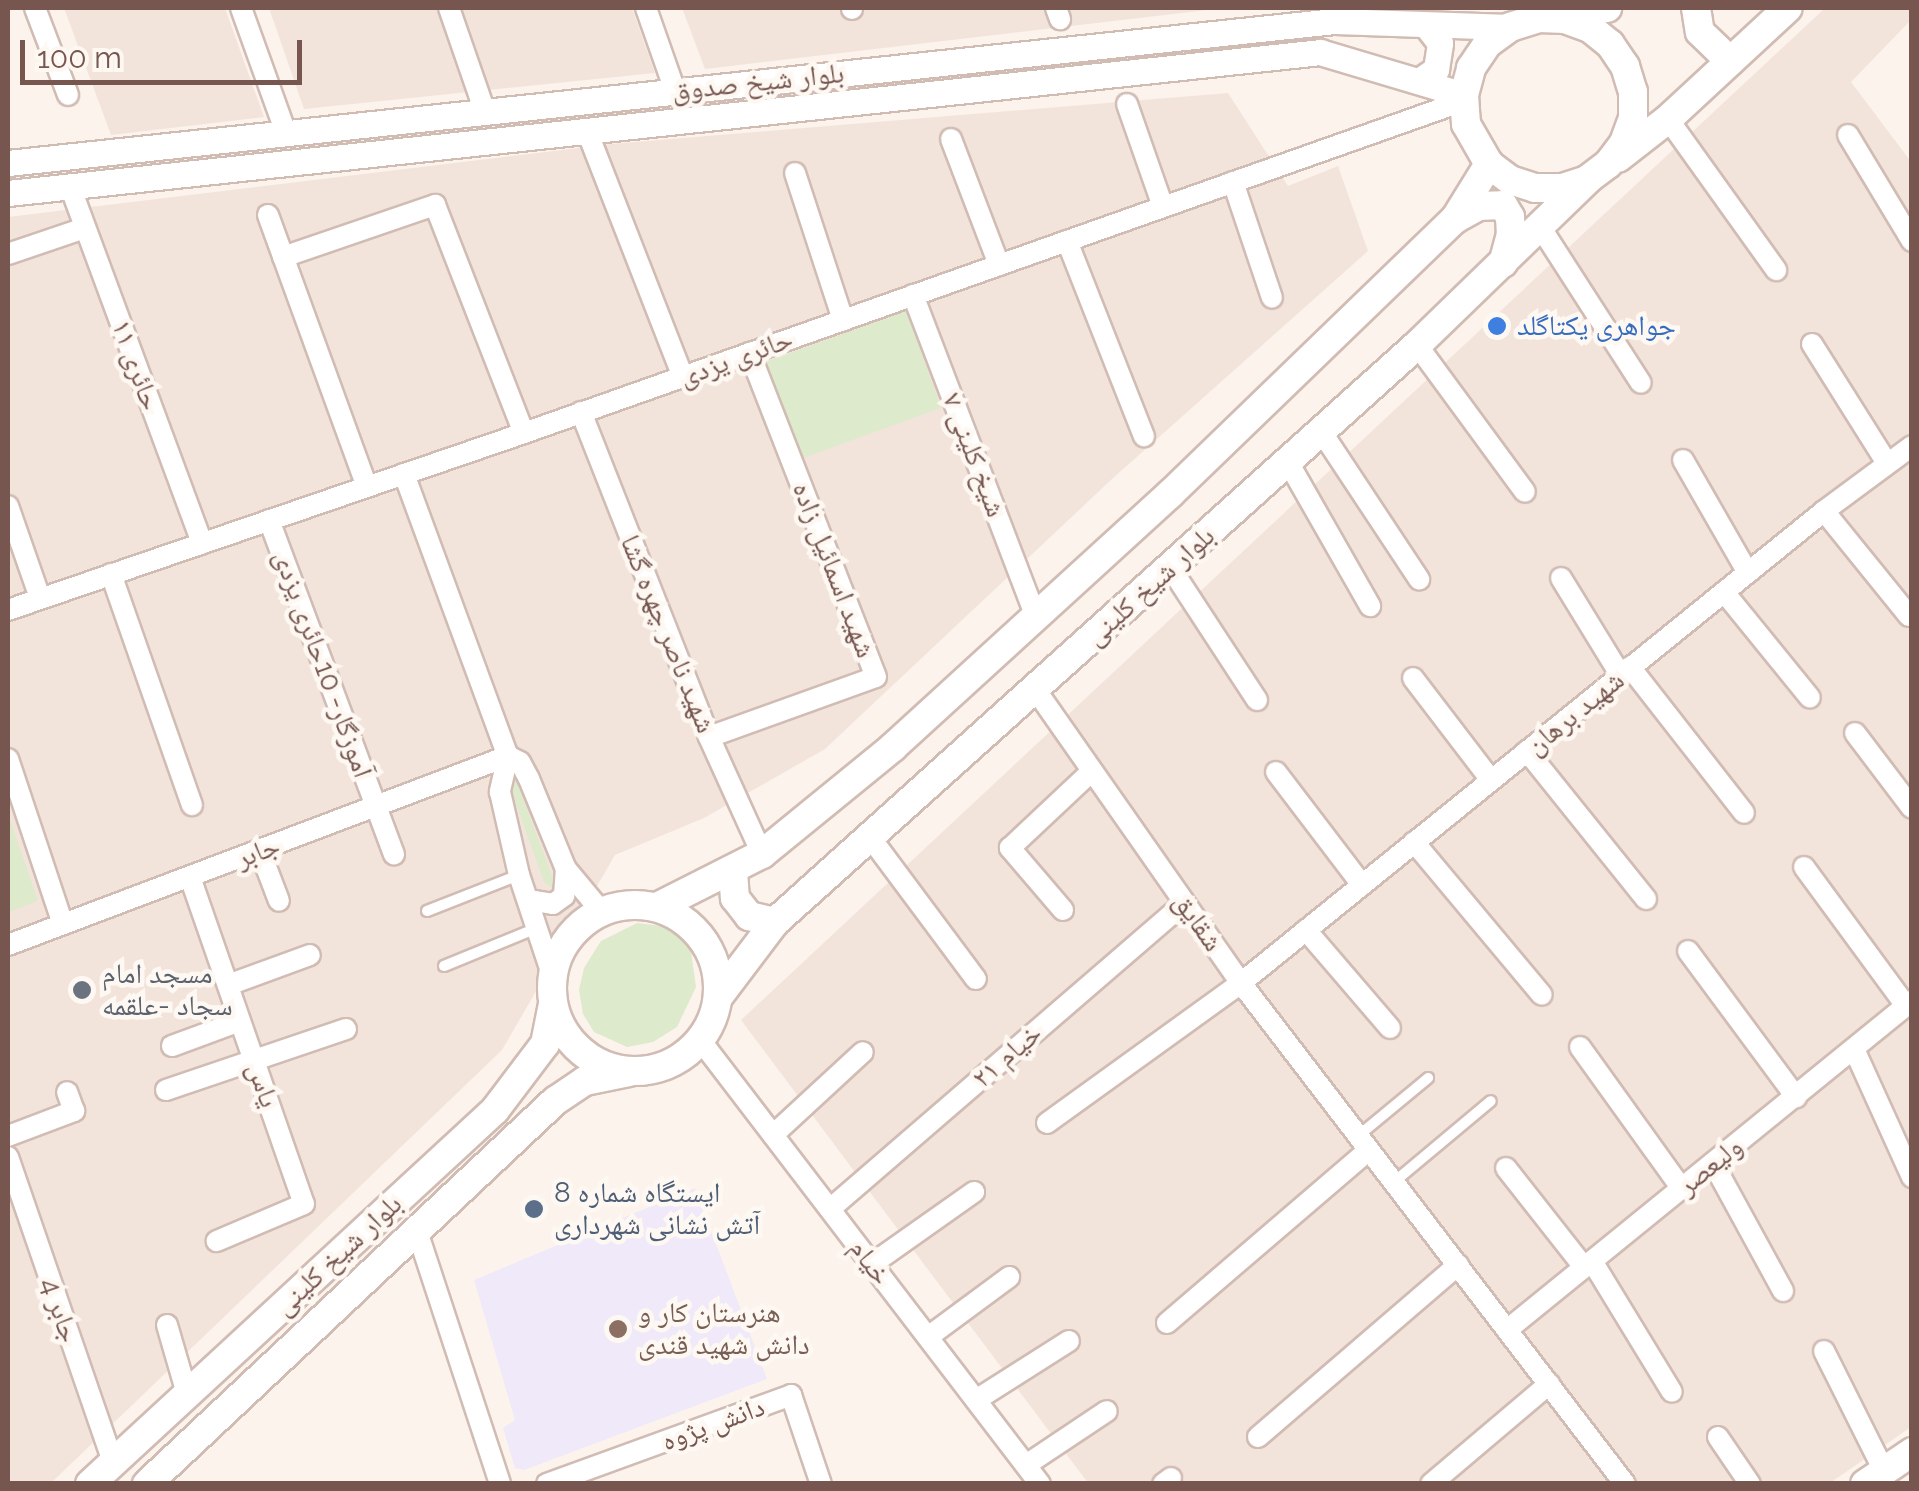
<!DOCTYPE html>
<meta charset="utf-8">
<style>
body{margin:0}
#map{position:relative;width:1919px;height:1491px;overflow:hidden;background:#fcf3ed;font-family:Raleway,"Noto Naskh Arabic",sans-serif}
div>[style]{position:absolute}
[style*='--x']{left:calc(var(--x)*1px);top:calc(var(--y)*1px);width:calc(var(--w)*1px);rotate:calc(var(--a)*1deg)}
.residential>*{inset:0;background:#f3e4db}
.education>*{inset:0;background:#f0e9f9}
.green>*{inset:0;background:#ddeacb;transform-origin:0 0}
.roads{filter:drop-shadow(2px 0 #d1bcb4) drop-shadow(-2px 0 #d1bcb4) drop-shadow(0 2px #d1bcb4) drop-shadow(0 -2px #d1bcb4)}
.service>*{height:10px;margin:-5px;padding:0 5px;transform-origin:5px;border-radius:5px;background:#fff}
.minor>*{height:20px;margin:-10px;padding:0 10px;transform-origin:10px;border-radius:10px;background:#fff}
.tertiary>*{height:25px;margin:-12.5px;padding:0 12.5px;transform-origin:12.5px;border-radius:12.5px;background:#fff}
.secondary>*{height:28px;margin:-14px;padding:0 14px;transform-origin:14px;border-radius:14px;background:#fff}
.secondary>.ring{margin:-14px;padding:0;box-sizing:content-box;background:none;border:28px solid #fff;border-radius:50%}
.dots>*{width:28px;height:28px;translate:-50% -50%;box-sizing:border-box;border:5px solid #fef8f3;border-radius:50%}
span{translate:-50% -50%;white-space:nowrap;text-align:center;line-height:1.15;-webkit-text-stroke:9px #fef8f3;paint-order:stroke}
.street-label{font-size:28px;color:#775650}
.shop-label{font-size:28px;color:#366cbe}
.left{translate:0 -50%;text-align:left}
.worship-label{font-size:28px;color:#5b616d}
.service-label{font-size:28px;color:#4e5e75}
.education-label{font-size:28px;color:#785e54}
.frame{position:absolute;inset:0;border:10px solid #775650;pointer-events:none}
.scale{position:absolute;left:20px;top:40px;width:282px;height:45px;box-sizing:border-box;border:5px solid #775650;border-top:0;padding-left:12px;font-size:30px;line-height:35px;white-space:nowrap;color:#775650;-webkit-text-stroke:8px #fef8f3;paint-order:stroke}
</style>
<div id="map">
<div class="residential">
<div style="clip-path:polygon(64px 8px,225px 8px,264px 117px,111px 135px)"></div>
<div style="clip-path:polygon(269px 8px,632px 8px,655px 73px,304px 109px)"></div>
<div style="clip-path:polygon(682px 8px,1224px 8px,705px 69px)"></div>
<div style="clip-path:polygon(1825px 8px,1911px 8px,1911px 20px,1851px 82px,1912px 163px,1911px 1427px,1830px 1483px,1088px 1483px,741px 1020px)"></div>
<div style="clip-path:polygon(1228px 93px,1288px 186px,1338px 166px,1368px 251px,1112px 479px,825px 749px,704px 818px,615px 855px,502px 1050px,51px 1483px,8px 1484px,8px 217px,611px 144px)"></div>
</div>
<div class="education">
<div style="clip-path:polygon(695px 1188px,767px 1379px,524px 1470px,515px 1468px,503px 1428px,515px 1420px,474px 1280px)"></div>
</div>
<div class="green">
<div style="left:906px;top:311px;width:103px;height:150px;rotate:70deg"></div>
<div style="clip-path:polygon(505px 773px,514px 774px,555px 884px,552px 888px,544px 882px)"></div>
<div style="clip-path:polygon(8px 814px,38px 901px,8px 912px)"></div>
<div style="clip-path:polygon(637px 923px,670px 927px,690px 944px,696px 987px,677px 1027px,653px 1042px,627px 1047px,594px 1032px,583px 1014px,579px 990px,584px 968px,601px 941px)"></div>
</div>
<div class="roads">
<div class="service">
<div style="--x:427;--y:911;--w:99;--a:-21.4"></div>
<div style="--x:444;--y:966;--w:100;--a:-22.2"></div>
<div style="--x:1358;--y:1136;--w:91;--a:-39.6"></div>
<div style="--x:1394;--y:1182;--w:126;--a:-39.9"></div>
</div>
<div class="minor">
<div style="--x:35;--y:8;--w:93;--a:69.2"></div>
<div style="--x:241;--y:8;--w:133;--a:70.2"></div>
<div style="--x:449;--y:8;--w:110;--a:70.9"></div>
<div style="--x:646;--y:8;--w:88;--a:70.7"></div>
<div style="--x:852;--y:8;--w:1;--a:90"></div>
<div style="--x:1056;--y:8;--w:12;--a:70"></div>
<div style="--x:1127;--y:104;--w:109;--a:70.7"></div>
<div style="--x:1668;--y:119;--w:186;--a:54.4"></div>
<div style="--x:587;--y:131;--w:264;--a:68.7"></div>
<div style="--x:1848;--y:135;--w:124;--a:58.9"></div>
<div style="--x:951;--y:139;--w:135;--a:69.1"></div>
<div style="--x:795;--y:173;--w:155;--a:71.9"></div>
<div style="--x:1233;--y:182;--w:122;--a:71.4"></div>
<div style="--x:70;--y:186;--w:381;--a:69.7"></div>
<div style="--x:268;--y:215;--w:289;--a:70"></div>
<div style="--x:1541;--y:228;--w:184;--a:57.2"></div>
<div style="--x:1067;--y:241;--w:210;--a:68.5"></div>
<div style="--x:8;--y:254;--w:81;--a:-18.7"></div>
<div style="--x:283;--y:257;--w:161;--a:-18.9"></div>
<div style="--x:435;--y:205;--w:245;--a:68.7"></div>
<div style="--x:913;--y:295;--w:342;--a:69.1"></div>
<div style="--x:1812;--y:344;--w:141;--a:57.8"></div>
<div style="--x:1417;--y:345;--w:182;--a:53.7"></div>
<div style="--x:581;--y:412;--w:349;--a:68.5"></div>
<div style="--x:709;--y:737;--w:128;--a:65.6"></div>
<div style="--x:1321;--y:431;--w:178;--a:56.5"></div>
<div style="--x:1683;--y:460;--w:130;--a:60.1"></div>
<div style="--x:1288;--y:462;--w:166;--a:60.3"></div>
<div style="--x:404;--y:474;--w:301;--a:69.8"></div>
<div style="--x:8;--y:506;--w:97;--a:70.8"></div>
<div style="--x:1824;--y:511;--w:135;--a:51"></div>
<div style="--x:269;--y:520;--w:357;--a:69.5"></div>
<div style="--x:1170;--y:567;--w:159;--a:56.8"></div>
<div style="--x:111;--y:574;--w:245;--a:70.7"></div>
<div style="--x:1561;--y:578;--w:115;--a:58.5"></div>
<div style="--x:1724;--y:592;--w:136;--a:50.9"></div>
<div style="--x:8;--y:610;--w:546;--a:-18.93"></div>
<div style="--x:524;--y:433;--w:996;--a:-19.47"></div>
<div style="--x:1630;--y:667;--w:185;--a:52"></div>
<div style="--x:1413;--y:678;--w:128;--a:52.6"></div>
<div style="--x:1035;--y:689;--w:359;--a:55"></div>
<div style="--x:1241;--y:983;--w:631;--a:52.53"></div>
<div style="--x:1855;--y:733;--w:94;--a:52.8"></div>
<div style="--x:709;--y:737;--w:177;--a:-19.8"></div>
<div style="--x:876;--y:677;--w:348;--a:-111.3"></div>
<div style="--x:1527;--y:751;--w:190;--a:51.2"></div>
<div style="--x:508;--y:756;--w:37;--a:103"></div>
<div style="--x:500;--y:792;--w:85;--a:77.1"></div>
<div style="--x:519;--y:875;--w:108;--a:71.6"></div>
<div style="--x:508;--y:756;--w:13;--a:27"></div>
<div style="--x:520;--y:762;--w:19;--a:62"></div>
<div style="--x:529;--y:779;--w:97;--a:67.7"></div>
<div style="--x:566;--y:869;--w:55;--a:50.2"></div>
<div style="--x:8;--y:759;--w:174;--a:71.6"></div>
<div style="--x:1276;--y:772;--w:142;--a:52.7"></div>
<div style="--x:870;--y:837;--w:177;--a:53.3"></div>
<div style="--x:1414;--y:842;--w:199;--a:50.1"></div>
<div style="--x:260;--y:851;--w:53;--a:69.2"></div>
<div style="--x:1804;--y:867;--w:172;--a:53.7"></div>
<div style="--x:190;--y:877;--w:346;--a:70.8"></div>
<div style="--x:304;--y:1204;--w:95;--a:157"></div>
<div style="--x:528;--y:900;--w:25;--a:9"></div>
<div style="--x:553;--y:904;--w:14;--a:-36"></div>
<div style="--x:564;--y:896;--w:27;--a:-86"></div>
<div style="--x:1063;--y:910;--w:82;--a:-130.5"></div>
<div style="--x:1010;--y:848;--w:112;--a:-43.2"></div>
<div style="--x:1306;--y:930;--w:129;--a:49.4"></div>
<div style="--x:8;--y:945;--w:535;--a:-20.71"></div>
<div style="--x:1688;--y:951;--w:182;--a:53.5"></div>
<div style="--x:228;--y:985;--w:87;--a:-20.1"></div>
<div style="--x:701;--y:1041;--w:558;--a:52.58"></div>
<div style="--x:172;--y:1046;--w:72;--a:-20.2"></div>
<div style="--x:1580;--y:1047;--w:175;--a:54.3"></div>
<div style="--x:1854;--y:1049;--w:141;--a:65.6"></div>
<div style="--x:166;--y:1090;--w:190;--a:-18.7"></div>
<div style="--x:1047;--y:1123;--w:239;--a:-35.8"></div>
<div style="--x:1241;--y:983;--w:750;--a:-38.99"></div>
<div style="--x:1824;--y:511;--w:109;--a:-36.5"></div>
<div style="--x:773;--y:1135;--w:122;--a:-42.7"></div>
<div style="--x:8;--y:1136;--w:71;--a:-20.7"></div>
<div style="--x:74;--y:1111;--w:20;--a:-110"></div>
<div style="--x:8;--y:1157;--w:323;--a:71"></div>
<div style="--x:1713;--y:1163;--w:146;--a:61.3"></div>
<div style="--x:1506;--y:1168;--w:126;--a:51.8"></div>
<div style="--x:830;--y:1209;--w:468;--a:-40.8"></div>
<div style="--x:417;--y:1231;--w:266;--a:71.8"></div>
<div style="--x:1592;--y:1261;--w:153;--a:58.6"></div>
<div style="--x:872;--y:1264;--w:125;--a:-35.2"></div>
<div style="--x:1167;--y:1323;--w:266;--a:-40.6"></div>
<div style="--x:167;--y:1325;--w:72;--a:73.8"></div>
<div style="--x:1507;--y:1330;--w:522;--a:-39.09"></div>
<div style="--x:928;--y:1337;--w:101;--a:-36.5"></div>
<div style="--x:1824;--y:1351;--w:134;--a:63.4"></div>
<div style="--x:976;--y:1400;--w:110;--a:-32.4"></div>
<div style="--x:1258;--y:1437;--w:264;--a:-40.7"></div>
<div style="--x:1718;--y:1437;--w:57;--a:55.8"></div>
<div style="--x:1026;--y:1465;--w:97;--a:-33.7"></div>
<div style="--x:547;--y:1484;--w:260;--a:-20"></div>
<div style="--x:791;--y:1395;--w:94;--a:71.4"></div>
<div style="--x:1163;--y:1484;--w:10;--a:-37"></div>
<div style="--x:1431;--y:1484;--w:155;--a:-40.3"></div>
</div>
<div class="tertiary">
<div style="--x:1419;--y:81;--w:21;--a:-35"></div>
<div style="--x:1436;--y:69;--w:26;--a:-81"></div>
<div style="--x:1440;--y:43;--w:23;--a:-128"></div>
<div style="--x:8;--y:163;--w:1335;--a:-6.11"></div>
<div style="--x:1335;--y:21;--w:175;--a:2"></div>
<div style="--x:8;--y:193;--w:1320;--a:-6.13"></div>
<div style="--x:1320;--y:52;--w:150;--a:16.6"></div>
</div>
<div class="secondary">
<div style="--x:1696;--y:8;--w:24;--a:81"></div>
<div style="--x:1700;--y:32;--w:42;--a:44"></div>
<div style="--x:1539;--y:18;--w:26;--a:2"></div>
<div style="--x:1565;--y:19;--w:27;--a:20"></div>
<div style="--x:1590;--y:28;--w:26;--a:39"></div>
<div style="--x:1610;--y:44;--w:27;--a:56"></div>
<div style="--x:1625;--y:66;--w:27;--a:73"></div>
<div style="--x:1633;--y:92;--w:26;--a:90"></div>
<div style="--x:1633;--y:118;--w:27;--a:110"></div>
<div style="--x:1624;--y:143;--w:26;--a:127"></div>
<div style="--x:1608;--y:164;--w:26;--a:143"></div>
<div style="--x:1587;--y:180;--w:26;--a:162"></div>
<div style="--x:1562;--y:188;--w:27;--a:180"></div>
<div style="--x:1535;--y:188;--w:26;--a:-162"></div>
<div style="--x:1510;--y:180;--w:26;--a:-143"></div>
<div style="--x:1489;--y:164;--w:46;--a:-119.9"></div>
<div style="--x:1466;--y:124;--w:29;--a:-94"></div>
<div style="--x:1464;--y:95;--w:28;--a:-75"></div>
<div style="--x:1471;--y:68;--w:29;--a:-56"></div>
<div style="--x:1487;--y:44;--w:29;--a:-36"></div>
<div style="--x:1510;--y:27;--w:30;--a:-17"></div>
<div style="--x:1539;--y:18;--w:69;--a:-8.4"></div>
<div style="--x:1618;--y:158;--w:63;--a:-38"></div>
<div style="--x:1668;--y:119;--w:163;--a:-42.8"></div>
<div style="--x:1455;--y:219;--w:26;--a:-29"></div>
<div style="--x:1478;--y:206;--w:25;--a:-2"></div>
<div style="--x:1503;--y:205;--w:14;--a:60"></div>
<div style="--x:1510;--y:217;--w:17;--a:87"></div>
<div style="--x:1511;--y:234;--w:30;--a:105"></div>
<div style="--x:733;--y:871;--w:27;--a:86"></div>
<div style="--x:735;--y:898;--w:23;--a:52"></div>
<div style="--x:749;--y:916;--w:27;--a:13"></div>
<div class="ring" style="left:552px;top:905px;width:138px;height:138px"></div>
<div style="--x:657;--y:907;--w:118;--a:-26.8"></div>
<div style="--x:762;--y:854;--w:169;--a:-39.2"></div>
<div style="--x:893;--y:747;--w:375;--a:-42.4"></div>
<div style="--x:1170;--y:494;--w:396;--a:-44"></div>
<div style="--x:1455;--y:219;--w:65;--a:-58.3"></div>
<div style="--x:719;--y:996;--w:93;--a:-52.9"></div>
<div style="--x:775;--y:922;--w:863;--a:-41.95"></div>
<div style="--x:1417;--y:345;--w:237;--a:-44.1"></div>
<div style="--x:90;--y:1484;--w:551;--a:-42.72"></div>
<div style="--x:495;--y:1110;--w:83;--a:-52.9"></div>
<div style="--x:545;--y:1044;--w:41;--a:-78.7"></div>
<div style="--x:147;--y:1484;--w:560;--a:-43.19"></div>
<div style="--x:555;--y:1101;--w:36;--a:-34"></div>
<div style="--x:585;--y:1081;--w:45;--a:-11.6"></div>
<div style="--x:1865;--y:1484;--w:57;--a:-34.2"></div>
</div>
</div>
<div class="dots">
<div style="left:1497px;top:326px;background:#3f7fe0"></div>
<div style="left:82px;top:990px;background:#6b7280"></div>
<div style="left:534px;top:1209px;background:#5c6f8a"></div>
<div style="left:618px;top:1329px;background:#8d6e63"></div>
</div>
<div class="street-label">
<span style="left:758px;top:82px;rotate:-6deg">بلوار شیخ صدوق</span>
<span style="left:736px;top:358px;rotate:-20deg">حائری یزدی</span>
<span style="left:136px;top:365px;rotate:70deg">حائری ۱۱</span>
<span style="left:974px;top:455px;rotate:69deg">شیخ کلینی ۷</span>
<span style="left:834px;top:570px;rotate:69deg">شهید اسمائیل زاده</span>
<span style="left:1150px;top:586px;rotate:-42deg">بلوار شیخ کلینی</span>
<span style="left:668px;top:634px;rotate:68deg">شهید ناصر چهره گشا</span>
<span style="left:323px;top:664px;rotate:70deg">آموزگار- 10حائری یزدی</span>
<span style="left:1575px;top:713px;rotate:-39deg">شهید برهان</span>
<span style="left:258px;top:852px;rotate:-20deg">جابر</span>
<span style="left:1198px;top:922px;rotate:55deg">شقایق</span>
<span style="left:1007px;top:1056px;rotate:-41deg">خیام ۲۱</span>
<span style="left:263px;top:1085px;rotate:71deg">یاس</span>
<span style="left:1710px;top:1166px;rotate:-39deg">ولیعصر</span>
<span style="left:338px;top:1255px;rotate:-43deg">بلوار شیخ کلینی</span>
<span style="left:870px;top:1262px;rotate:53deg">خیام</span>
<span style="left:60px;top:1310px;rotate:71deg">جابر 4</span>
<span style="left:713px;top:1424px;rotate:-20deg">دانش پژوه</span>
</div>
<div class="shop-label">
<span class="left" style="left:1517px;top:326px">جواهری یکتاگلد</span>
</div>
<div class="worship-label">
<span class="left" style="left:102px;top:990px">مسجد امام<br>سجاد -علقمه</span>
</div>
<div class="service-label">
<span class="left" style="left:554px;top:1209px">ایستگاه شماره 8<br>آتش نشانی شهرداری</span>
</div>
<div class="education-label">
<span class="left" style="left:638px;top:1329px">هنرستان کار و<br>دانش شهید قندی</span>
</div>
<div class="frame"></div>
<div class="scale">100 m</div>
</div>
